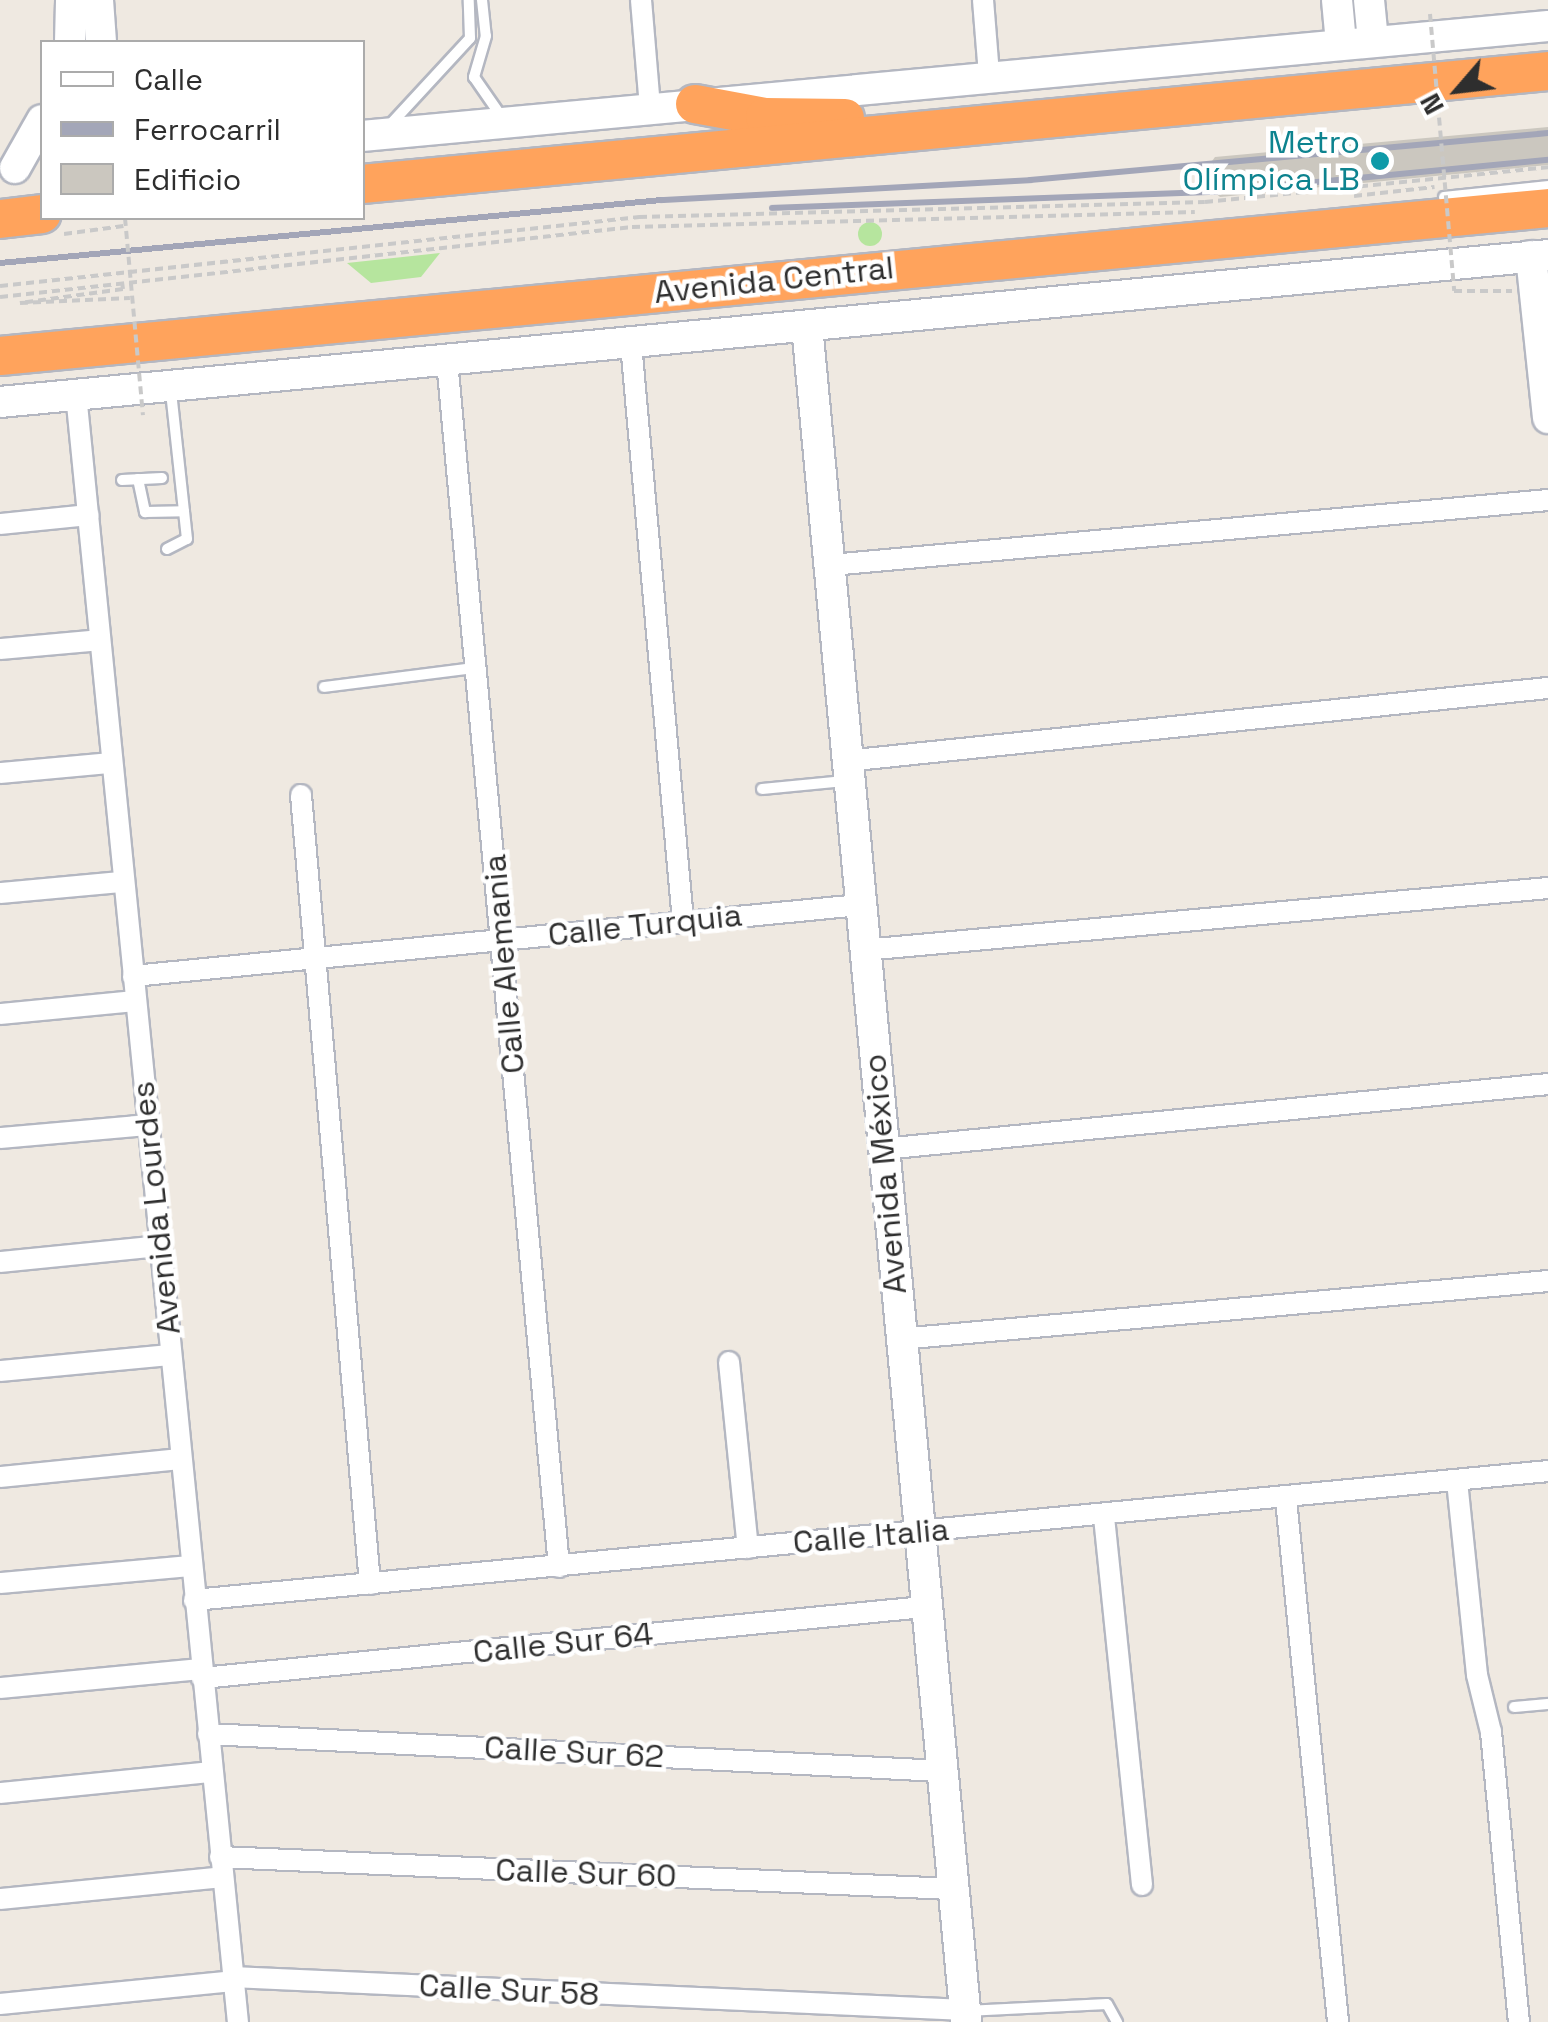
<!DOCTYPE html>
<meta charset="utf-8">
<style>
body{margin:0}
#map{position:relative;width:1548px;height:2022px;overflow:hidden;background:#efe9e1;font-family:"Space Grotesk",sans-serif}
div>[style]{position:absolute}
.green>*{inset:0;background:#b6e59e}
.round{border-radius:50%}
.building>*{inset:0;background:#cbc7bf}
.path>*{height:4px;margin-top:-2px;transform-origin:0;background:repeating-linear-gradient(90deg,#c9c9c9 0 8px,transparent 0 13px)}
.roads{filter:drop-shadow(2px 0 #b4b7c1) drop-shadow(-2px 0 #b4b7c1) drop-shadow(0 2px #b4b7c1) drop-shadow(0 -2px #b4b7c1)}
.lane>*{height:10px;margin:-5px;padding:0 5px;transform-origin:5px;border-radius:5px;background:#fff}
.street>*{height:20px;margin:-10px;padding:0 10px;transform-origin:10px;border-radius:10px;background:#fff}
.secondary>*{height:30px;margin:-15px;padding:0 15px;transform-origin:15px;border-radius:15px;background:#fff}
.highway>*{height:38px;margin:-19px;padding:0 19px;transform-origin:19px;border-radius:19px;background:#ffa35c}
.rail>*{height:6px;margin:-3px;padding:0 3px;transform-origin:3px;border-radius:3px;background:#a3a6b8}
.path-bridge>*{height:4px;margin-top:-2px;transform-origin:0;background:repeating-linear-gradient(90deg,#c9c9c9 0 8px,transparent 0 13px)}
.dots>*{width:28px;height:28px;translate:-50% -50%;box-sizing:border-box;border:5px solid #fff;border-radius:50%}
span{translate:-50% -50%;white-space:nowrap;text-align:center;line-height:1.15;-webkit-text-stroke:9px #fff;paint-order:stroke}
.culture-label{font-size:32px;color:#0d838f}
.right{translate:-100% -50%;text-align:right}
.street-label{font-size:32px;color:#2e2e2e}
.legend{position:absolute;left:40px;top:40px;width:325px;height:180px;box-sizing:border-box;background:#fff;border:2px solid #ababab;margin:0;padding:12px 18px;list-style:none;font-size:30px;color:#2e2e2e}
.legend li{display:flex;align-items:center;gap:20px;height:50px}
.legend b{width:50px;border:2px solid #ababab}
.north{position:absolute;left:1408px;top:40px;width:100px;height:100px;-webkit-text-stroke:8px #fff;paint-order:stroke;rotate:242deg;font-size:28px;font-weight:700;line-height:40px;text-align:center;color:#2e2e2e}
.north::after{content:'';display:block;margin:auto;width:35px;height:45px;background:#2e2e2e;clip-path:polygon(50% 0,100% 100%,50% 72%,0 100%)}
</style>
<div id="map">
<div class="green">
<div class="round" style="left:858px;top:222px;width:24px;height:24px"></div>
<div style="clip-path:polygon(440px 253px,421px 277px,371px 283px,347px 263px)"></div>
</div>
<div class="building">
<div style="clip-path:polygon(1548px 127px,1548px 165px,1220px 197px,1199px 179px,1215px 157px)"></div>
</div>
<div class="path">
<div style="left:1354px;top:196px;width:81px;rotate:-6.4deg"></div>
<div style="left:64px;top:234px;width:60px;rotate:-7.7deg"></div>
<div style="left:122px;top:282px;width:7px;rotate:82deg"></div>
<div style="left:123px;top:289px;width:104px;rotate:172.3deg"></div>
<div style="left:20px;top:303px;width:110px;rotate:-2.6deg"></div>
<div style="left:0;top:286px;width:643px;rotate:-6.16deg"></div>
<div style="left:639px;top:217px;width:566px;rotate:-1.52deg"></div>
<div style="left:1205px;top:202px;width:345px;rotate:-5.8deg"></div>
<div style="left:1454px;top:291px;width:58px"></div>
<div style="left:0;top:297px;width:636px;rotate:-6.32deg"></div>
<div style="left:632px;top:227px;width:563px;rotate:-1.53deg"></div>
</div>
<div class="roads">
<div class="lane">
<div style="left:482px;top:0;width:36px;rotate:84deg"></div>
<div style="left:486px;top:36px;width:43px;rotate:106.3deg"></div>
<div style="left:474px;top:77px;width:47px;rotate:55.3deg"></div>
<div style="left:388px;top:127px;width:121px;rotate:-47.3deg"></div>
<div style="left:470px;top:38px;width:38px;rotate:-92deg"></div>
<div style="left:1444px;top:197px;width:105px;rotate:-6deg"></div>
<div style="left:138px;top:479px;width:34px;rotate:78deg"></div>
<div style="left:145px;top:512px;width:39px;rotate:-1deg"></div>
<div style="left:122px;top:480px;width:40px;rotate:-2.9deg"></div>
<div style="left:167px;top:549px;width:22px;rotate:-27deg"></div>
<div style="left:187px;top:539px;width:149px;rotate:-96.2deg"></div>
<div style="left:324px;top:687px;width:152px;rotate:-7.2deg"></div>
<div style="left:762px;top:789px;width:83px;rotate:-5.5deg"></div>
<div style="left:1514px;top:1707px;width:34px;rotate:-5deg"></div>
<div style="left:966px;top:2011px;width:141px;rotate:-2.8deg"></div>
<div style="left:1107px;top:2004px;width:21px;rotate:61deg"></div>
</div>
<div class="street">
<div style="left:641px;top:0;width:107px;rotate:85.2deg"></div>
<div style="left:983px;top:0;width:75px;rotate:85.4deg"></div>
<div style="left:631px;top:344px;width:579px;rotate:84.85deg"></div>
<div style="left:447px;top:361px;width:1211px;rotate:84.69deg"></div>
<div style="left:76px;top:394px;width:1636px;rotate:84.32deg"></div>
<div style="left:0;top:524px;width:89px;rotate:-5.8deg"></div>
<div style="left:831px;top:565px;width:720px;rotate:-5.18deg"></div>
<div style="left:0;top:649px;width:100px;rotate:-5.1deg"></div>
<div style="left:846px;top:761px;width:706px;rotate:-5.94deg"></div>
<div style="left:0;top:773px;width:110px;rotate:-5.2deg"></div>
<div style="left:301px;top:795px;width:792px;rotate:85deg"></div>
<div style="left:0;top:893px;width:122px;rotate:-5.2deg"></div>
<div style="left:864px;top:950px;width:687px;rotate:-5.18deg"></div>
<div style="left:133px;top:976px;width:730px;rotate:-5.58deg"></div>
<div style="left:0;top:1014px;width:136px;rotate:-5.5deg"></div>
<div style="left:0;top:1138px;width:149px;rotate:-5deg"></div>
<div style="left:883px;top:1149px;width:668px;rotate:-5.58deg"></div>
<div style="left:0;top:1262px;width:162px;rotate:-5.7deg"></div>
<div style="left:900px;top:1339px;width:651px;rotate:-5.11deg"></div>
<div style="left:729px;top:1362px;width:187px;rotate:84.2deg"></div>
<div style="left:0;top:1371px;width:171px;rotate:-5.4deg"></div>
<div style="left:0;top:1477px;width:181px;rotate:-5.7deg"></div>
<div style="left:1457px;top:1481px;width:195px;rotate:84.1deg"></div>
<div style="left:1477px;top:1675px;width:59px;rotate:76.2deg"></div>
<div style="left:1491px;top:1732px;width:291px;rotate:84.5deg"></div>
<div style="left:1286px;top:1499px;width:526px;rotate:84.32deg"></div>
<div style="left:1104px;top:1517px;width:370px;rotate:84.1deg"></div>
<div style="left:0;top:1583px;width:192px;rotate:-5.1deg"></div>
<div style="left:194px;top:1600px;width:1360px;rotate:-5.44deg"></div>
<div style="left:202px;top:1678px;width:725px;rotate:-5.62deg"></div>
<div style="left:0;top:1688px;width:202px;rotate:-5.4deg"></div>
<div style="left:208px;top:1734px;width:733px;rotate:2.89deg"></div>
<div style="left:0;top:1793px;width:213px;rotate:-5.7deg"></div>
<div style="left:220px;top:1857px;width:733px;rotate:2.5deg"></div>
<div style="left:0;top:1899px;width:224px;rotate:-5.6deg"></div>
<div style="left:232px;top:1977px;width:734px;rotate:2.58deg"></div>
<div style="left:0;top:2004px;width:234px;rotate:-5.6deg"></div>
</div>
<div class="secondary">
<div style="left:98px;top:0;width:42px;rotate:85.9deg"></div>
<div style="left:1337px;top:0;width:43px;rotate:84.7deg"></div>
<div style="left:1369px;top:0;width:41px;rotate:84.4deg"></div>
<div style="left:70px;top:42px;width:42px;rotate:-88.6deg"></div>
<div style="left:362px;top:136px;width:1191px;rotate:-5.3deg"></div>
<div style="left:15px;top:168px;width:55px;rotate:-60.6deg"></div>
<div style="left:1531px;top:256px;width:163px;rotate:84deg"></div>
<div style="left:807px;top:326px;width:1703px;rotate:84.64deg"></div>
<div style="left:0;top:402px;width:1555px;rotate:-5.42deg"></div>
</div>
<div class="highway">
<div style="left:695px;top:104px;width:71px;rotate:10.5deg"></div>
<div style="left:765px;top:117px;width:80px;rotate:0.7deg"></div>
<div style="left:362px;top:184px;width:1191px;rotate:-5.44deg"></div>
<div style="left:0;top:219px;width:42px;rotate:-6.8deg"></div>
<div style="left:0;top:356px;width:1555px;rotate:-5.46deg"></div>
</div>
</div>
<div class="rail">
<div style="left:772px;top:208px;width:441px;rotate:-2.1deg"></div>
<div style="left:1213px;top:192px;width:337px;rotate:-5.5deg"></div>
<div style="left:0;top:263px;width:665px;rotate:-5.44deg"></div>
<div style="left:662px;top:200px;width:369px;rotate:-3.1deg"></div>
<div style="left:1030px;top:180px;width:520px;rotate:-5.18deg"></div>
</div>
<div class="path-bridge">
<div style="left:1430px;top:14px;width:278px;rotate:85deg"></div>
<div style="left:125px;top:218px;width:198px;rotate:84.8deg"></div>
</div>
<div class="dots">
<div style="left:1380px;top:161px;background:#0f9aa8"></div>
</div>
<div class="culture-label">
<span class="right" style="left:1360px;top:161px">Metro<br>Olímpica LB</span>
</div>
<div class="street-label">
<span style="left:774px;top:280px;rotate:-6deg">Avenida Central</span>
<span style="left:645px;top:925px;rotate:-6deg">Calle Turquia</span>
<span style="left:504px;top:964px;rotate:-95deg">Calle Alemania</span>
<span style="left:885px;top:1174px;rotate:-95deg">Avenida México</span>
<span style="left:156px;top:1208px;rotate:-96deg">Avenida Lourdes</span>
<span style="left:871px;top:1536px;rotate:-5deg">Calle Italia</span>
<span style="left:563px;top:1643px;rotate:-6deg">Calle Sur 64</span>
<span style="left:574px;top:1752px;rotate:3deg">Calle Sur 62</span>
<span style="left:586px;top:1873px;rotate:2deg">Calle Sur 60</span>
<span style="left:509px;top:1990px;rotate:3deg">Calle Sur 58</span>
</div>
<ul class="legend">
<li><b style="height:12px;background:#fff"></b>Calle</li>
<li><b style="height:12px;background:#a3a6b8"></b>Ferrocarril</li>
<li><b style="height:28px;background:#cbc7bf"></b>Edificio</li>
</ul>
<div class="north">N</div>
</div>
